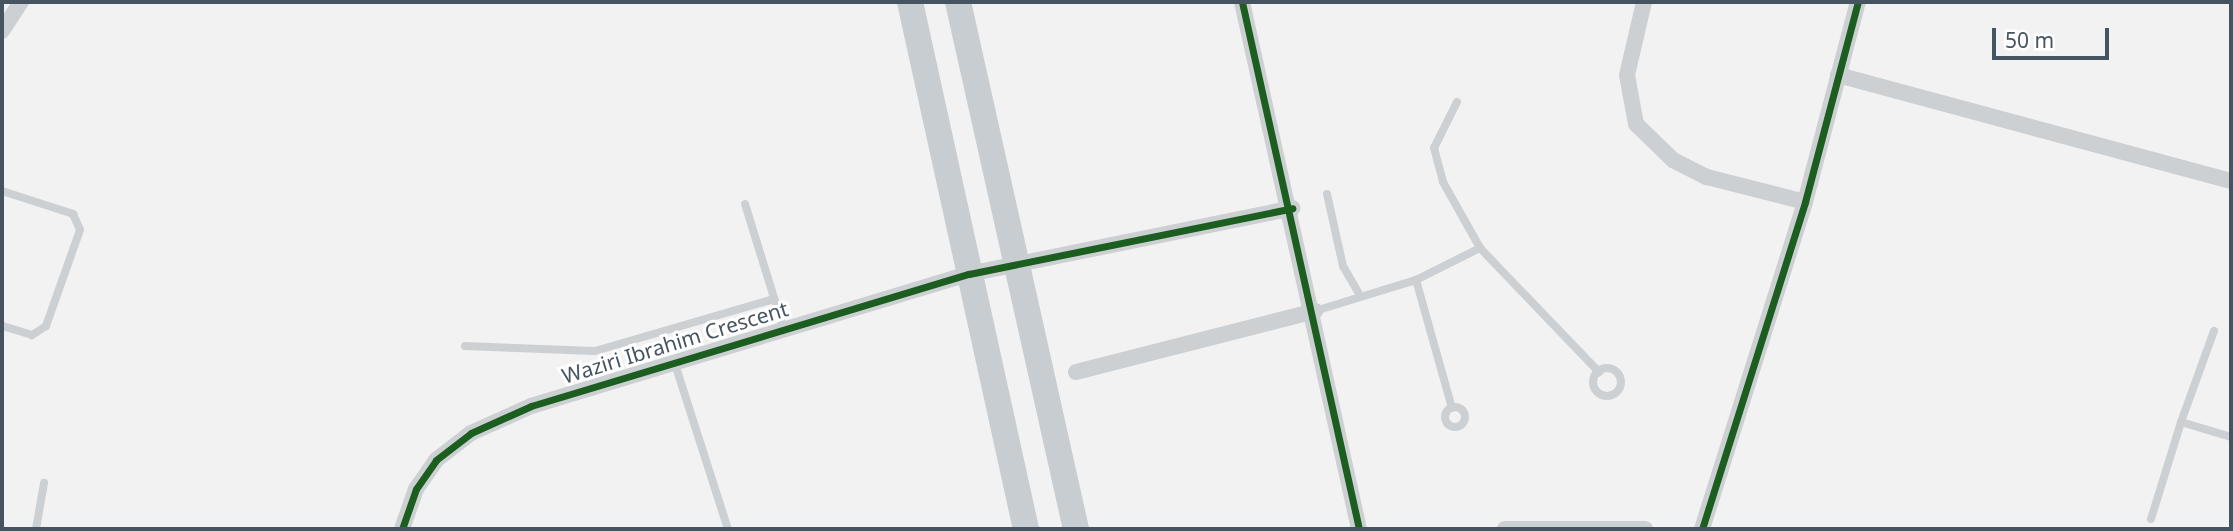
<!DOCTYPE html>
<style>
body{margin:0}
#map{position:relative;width:2233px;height:531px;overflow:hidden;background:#f2f2f2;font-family:"Noto Sans",sans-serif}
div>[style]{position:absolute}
.lane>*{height:8px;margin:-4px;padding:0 4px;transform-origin:4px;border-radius:4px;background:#cdd0d3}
.lane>.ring{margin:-4px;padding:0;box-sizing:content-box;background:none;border:8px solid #cdd0d3;border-radius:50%}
.street>*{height:16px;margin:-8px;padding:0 8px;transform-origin:8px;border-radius:8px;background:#cdd0d3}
.primary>*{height:26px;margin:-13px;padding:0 13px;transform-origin:13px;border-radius:13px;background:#c8cdd1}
.cycleway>*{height:7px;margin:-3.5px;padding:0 3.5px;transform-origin:3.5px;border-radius:3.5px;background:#1b5e20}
span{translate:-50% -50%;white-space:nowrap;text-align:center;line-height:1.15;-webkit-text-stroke:6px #fff;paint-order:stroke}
.street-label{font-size:21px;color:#465461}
.frame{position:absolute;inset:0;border:4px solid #465461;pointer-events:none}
.scale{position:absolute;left:1992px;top:28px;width:117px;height:32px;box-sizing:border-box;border:4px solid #465461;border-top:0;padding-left:9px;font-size:21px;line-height:24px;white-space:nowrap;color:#465461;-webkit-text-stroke:5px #fff;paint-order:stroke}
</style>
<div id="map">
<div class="lane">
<div style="left:1457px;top:102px;width:51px;rotate:116.6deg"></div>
<div style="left:1434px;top:148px;width:35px;rotate:75deg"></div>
<div style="left:1443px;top:182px;width:76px;rotate:60.7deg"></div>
<div style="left:1480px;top:248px;width:172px;rotate:46.2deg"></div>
<div style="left:2px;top:191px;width:75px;rotate:17.9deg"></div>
<div style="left:73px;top:214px;width:17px;rotate:66deg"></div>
<div style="left:80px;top:230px;width:102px;rotate:109.5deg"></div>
<div style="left:46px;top:326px;width:17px;rotate:147deg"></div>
<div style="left:32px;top:335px;width:31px;rotate:-163deg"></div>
<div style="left:1327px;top:194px;width:74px;rotate:77.5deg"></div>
<div style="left:1343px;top:266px;width:34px;rotate:60deg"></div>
<div style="left:745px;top:204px;width:129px;rotate:72.8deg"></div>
<div style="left:1315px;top:311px;width:106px;rotate:-17.1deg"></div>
<div style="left:465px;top:346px;width:130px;rotate:2.2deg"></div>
<div style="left:595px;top:351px;width:186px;rotate:-16.2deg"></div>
<div style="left:674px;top:361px;width:176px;rotate:72.2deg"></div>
<div class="ring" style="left:1593px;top:368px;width:20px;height:20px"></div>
<div class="ring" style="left:1445px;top:407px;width:12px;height:12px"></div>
<div style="left:1452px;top:408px;width:133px;rotate:-105.7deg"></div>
<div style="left:1416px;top:280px;width:72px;rotate:-26.6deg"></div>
<div style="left:2181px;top:422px;width:97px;rotate:-70.1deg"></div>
<div style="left:2151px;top:519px;width:102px;rotate:-72.8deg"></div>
<div style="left:2181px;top:422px;width:52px;rotate:16.7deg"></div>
<div style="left:36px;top:529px;width:47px;rotate:-80.1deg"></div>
</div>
<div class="street">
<div style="left:1242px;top:2px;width:540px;rotate:77.48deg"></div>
<div style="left:1644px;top:2px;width:75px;rotate:103.1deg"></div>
<div style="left:1627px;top:75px;width:50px;rotate:79.6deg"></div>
<div style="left:1636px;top:124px;width:52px;rotate:44.2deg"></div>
<div style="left:1673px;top:160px;width:38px;rotate:27deg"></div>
<div style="left:1707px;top:177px;width:101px;rotate:14.3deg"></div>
<div style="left:2px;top:31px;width:35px;rotate:-57deg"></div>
<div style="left:1838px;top:75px;width:407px;rotate:15.1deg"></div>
<div style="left:1076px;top:372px;width:247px;rotate:-14.3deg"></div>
<div style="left:402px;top:529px;width:42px;rotate:-70.7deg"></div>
<div style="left:416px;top:489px;width:35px;rotate:-55deg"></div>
<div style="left:436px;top:460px;width:44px;rotate:-37.6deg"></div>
<div style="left:471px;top:433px;width:66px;rotate:-24.2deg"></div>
<div style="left:531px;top:406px;width:457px;rotate:-16.8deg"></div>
<div style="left:969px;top:274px;width:330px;rotate:-11.5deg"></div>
<div style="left:1505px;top:529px;width:140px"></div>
<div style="left:1702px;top:529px;width:343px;rotate:-72.5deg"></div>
<div style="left:1805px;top:202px;width:207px;rotate:-75.2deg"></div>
</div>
<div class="primary">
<div style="left:910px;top:2px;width:540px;rotate:77.59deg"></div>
<div style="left:958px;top:2px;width:540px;rotate:77.38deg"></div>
</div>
<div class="cycleway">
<div style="left:1242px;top:2px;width:540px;rotate:77.48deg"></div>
<div style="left:402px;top:529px;width:42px;rotate:-70.7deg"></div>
<div style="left:416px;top:489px;width:35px;rotate:-55deg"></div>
<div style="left:436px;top:460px;width:44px;rotate:-37.6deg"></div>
<div style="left:471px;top:433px;width:66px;rotate:-24.2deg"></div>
<div style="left:531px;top:406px;width:457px;rotate:-16.8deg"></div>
<div style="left:969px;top:274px;width:330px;rotate:-11.5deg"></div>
<div style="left:1702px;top:529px;width:343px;rotate:-72.5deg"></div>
<div style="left:1805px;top:202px;width:207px;rotate:-75.2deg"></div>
</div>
<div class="street-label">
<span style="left:675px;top:342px;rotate:-17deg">Waziri Ibrahim Crescent</span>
</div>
<div class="frame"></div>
<div class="scale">50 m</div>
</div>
